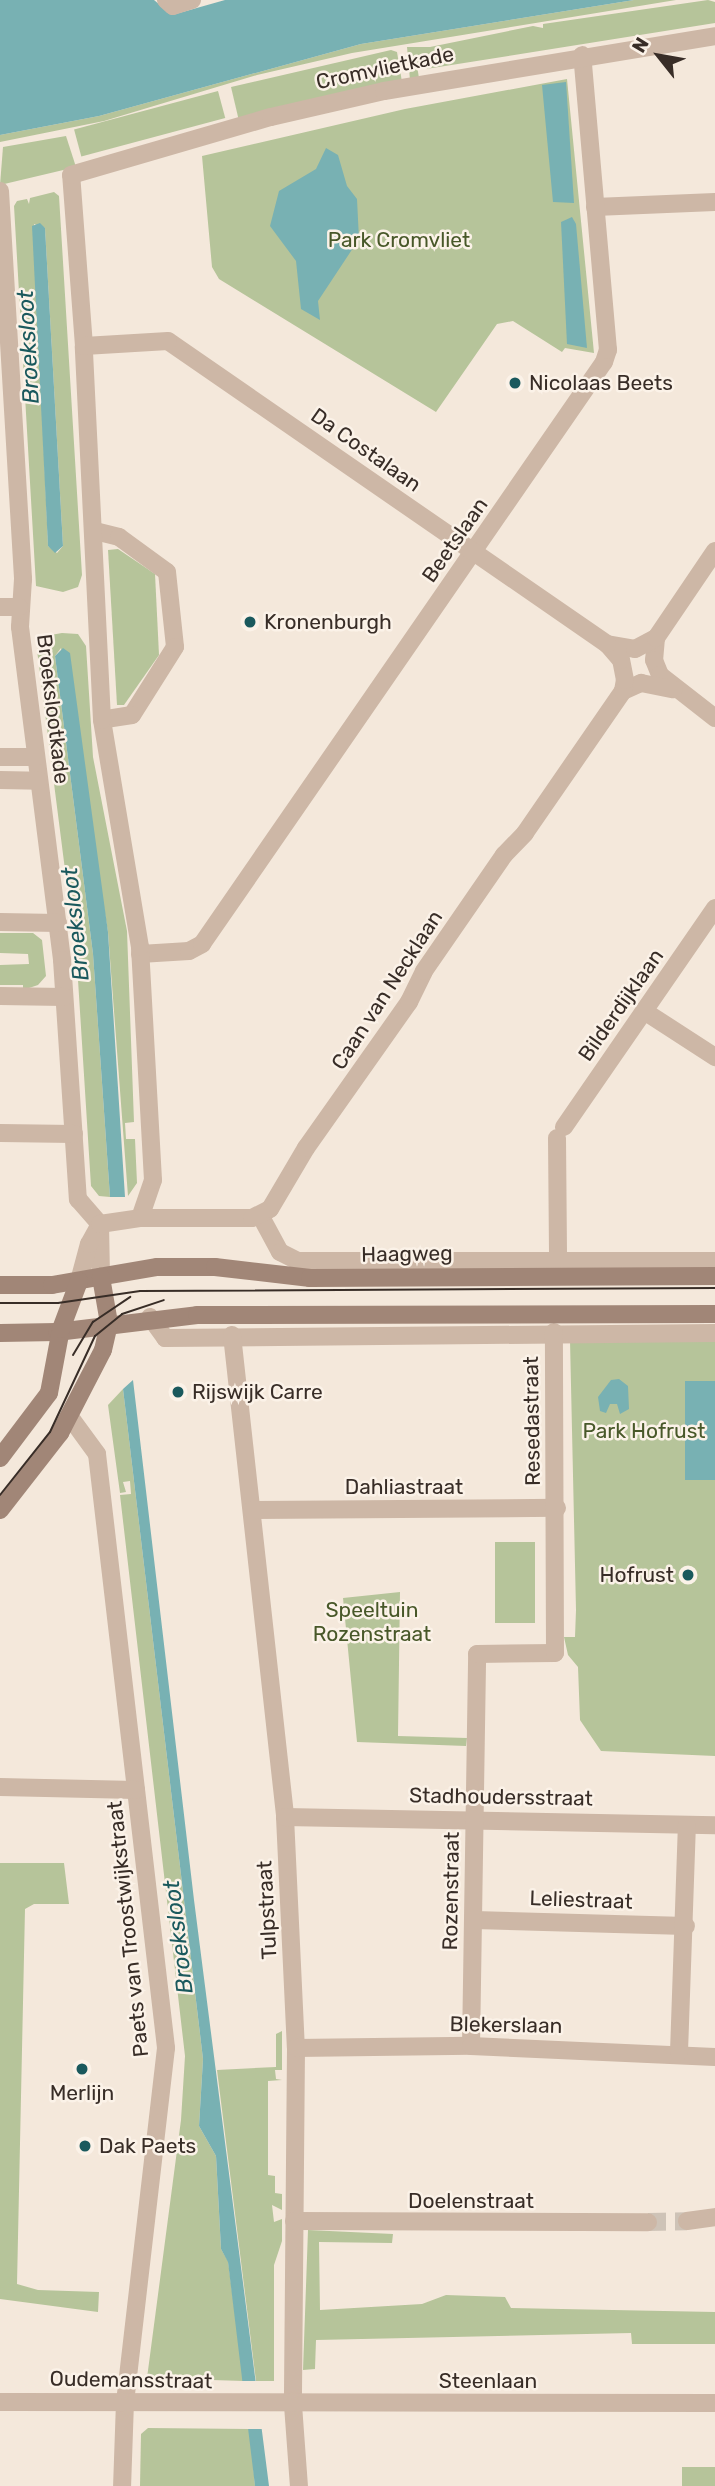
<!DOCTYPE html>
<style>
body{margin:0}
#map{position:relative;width:715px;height:2486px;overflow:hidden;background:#f4e8db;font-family:Rubik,sans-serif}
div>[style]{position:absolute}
.green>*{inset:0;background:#b6c49a;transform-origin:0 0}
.water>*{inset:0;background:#78b1b3;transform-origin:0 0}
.pier>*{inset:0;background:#f4e8db}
.street-tunnel>*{height:18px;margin-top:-9px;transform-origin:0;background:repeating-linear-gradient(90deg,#cec3b7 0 18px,transparent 0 27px)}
.street>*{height:18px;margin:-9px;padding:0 9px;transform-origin:9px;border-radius:9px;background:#cdb7a6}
.secondary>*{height:18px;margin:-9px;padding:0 9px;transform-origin:9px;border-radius:9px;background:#a18677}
.tram>*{height:2px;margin:-1px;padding:0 1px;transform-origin:1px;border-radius:1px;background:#382d27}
.dots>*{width:19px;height:19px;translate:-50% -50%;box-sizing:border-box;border:4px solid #fbf2e8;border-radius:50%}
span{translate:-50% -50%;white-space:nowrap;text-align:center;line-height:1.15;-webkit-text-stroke:5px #fbf2e8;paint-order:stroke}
.street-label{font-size:21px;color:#382d27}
.park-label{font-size:21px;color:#485829}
.poi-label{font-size:21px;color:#382d27}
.left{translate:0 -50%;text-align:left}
.right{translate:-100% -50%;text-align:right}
.water-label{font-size:23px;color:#1a595d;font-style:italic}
.north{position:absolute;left:624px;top:21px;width:70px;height:70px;-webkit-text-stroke:5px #fbf2e8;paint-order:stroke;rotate:301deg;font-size:19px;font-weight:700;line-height:28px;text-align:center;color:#382d27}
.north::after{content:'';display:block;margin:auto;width:24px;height:32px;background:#382d27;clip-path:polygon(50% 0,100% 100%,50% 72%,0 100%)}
</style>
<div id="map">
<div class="green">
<div style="clip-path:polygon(634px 0,676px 0,352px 53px,257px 75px,104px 121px,0 142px,0 135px,99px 116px,361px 44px)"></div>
<div style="clip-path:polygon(708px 0,715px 2px,715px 23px,426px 69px,424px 64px,417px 66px,419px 78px,410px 80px,407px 47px,430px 47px,533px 26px,543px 28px,543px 24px)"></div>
<div style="clip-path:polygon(391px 50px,397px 52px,402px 82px,239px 121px,231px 87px)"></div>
<div style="clip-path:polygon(567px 79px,594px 353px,565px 348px,562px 352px,513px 321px,497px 324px,436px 412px,219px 279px,212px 267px,202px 156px,405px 109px)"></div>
<div style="left:218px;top:91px;width:28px;height:149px;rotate:75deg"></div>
<div style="clip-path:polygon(66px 136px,76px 167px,0 185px,3px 147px)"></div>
<div style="clip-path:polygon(evenodd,54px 192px,59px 196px,82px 575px,78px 587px,63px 592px,36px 586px,14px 206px,17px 201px,27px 199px,29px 204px,30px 198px,54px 192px,34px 224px,45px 228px,63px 546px,57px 553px,48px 546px,34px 224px)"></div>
<div style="clip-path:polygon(118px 549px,155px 574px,159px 655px,124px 705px,117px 705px,108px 550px)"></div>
<div style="clip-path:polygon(62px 633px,78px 634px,86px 646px,93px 757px,127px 931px,134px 1122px,125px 1123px,126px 1139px,135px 1139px,137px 1183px,128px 1196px,108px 932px,61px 648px,55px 656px,93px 954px,110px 1197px,99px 1196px,91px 1186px,77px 964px,37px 650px,45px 636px)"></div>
<div style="clip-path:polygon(0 933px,33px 933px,42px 940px,46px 976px,38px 985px,23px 990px,23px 985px,0 985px,0 965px,29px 964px,28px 954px,0 953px)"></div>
<div style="clip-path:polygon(715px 1339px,715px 1756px,601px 1751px,580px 1720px,578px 1667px,568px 1655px,564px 1637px,575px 1637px,576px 1610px,570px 1340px)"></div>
<div style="clip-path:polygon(123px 1389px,203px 2059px,199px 2126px,216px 2156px,221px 2249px,228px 2261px,244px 2381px,147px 2378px,181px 2120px,185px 2056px,120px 1495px,131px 1494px,130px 1481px,123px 1482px,126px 1492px,120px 1493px,108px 1405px)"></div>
<div style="left:495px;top:1542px;width:40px;height:81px"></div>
<div style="clip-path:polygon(400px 1592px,398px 1736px,467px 1738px,466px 1746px,357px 1742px,343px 1598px)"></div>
<div style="clip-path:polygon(0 1863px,64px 1863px,69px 1904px,34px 1904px,25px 1909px,17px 2284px,38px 2290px,99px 2292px,98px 2312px,0 2299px)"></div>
<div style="clip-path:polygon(282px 2031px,282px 2070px,275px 2070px,276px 2079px,282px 2080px,268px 2081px,268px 2175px,275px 2176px,275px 2193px,282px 2194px,282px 2210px,272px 2205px,274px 2222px,282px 2219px,282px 2241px,274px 2265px,274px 2381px,256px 2381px,217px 2070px,276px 2067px,276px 2034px)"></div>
<div style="clip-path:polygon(308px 2230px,393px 2234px,392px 2243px,319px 2242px,320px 2310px,422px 2304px,446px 2295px,505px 2297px,511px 2308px,715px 2312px,715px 2344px,632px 2344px,631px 2333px,316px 2340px,315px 2369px,303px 2370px)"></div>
<div style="clip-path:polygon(148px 2428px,250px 2429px,255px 2486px,140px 2486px,141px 2434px)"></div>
<div style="left:682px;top:2467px;width:33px;height:19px"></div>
</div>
<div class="water">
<div style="clip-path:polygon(0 0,154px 0,172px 15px,225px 0,634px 0,361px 44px,99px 116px,0 135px)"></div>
<div style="clip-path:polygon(566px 82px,574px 203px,553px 202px,542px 85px)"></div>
<div style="clip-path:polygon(326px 148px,338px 155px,347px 186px,357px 199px,359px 239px,318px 301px,320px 320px,301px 309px,296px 261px,270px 226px,279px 191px,316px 169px)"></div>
<div style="clip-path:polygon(572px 217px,576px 224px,587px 348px,567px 344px,561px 222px)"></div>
<div style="clip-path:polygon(40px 223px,45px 228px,63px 546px,55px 553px,48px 546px,32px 226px)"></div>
<div style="clip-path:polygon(63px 648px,70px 653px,108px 932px,125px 1197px,110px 1197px,93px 954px,55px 656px)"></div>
<div style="clip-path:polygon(619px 1379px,628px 1386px,629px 1409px,620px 1414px,617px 1404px,610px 1404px,606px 1413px,600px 1411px,598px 1397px,611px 1380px)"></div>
<div style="clip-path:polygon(133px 1380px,194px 1900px,269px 2486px,255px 2486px,228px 2262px,221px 2249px,216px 2156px,199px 2126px,203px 2059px,123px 1389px)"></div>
<div style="left:715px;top:1381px;width:99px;height:30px;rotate:90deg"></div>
</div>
<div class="pier">
<div style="clip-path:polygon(240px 2381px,260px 2381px,266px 2429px,247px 2429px)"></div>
</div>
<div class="street-tunnel">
<div style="left:648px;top:2222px;width:39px;rotate:-1deg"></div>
</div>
<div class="street">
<div style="left:166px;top:0;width:9px;rotate:41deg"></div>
<div style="left:173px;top:6px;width:20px;rotate:-18deg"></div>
<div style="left:0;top:191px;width:389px;rotate:86.6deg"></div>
<div style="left:23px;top:579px;width:48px;rotate:93.6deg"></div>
<div style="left:20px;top:627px;width:336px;rotate:82.8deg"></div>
<div style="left:62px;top:960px;width:240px;rotate:86.2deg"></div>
<div style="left:78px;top:1199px;width:33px;rotate:49deg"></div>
<div style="left:100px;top:1224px;width:53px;rotate:88.9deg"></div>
<div style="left:595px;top:207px;width:120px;rotate:-2.4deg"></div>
<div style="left:95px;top:531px;width:25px;rotate:14deg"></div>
<div style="left:119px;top:537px;width:59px;rotate:36.1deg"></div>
<div style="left:167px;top:572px;width:75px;rotate:83.9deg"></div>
<div style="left:175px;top:647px;width:80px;rotate:122.3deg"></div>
<div style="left:132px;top:715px;width:30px;rotate:171deg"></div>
<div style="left:0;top:607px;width:19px"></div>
<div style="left:656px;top:638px;width:22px;rotate:95deg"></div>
<div style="left:654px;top:660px;width:16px;rotate:68deg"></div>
<div style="left:660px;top:675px;width:70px;rotate:38deg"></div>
<div style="left:607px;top:644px;width:28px;rotate:10deg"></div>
<div style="left:635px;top:649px;width:24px;rotate:-28deg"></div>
<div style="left:656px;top:638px;width:105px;rotate:-55.9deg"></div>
<div style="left:623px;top:691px;width:20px;rotate:-24deg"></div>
<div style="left:641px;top:683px;width:33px;rotate:11deg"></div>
<div style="left:0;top:757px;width:36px"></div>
<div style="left:0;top:780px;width:39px;rotate:1deg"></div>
<div style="left:0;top:922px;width:58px;rotate:1deg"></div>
<div style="left:140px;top:954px;width:49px;rotate:-3.5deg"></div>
<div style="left:189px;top:951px;width:15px;rotate:-28deg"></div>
<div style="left:202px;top:944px;width:707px;rotate:-55.37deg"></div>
<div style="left:604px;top:362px;width:13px;rotate:-72deg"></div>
<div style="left:608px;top:350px;width:296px;rotate:-95deg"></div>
<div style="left:0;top:996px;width:64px;rotate:0.9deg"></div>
<div style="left:644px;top:1011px;width:85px;rotate:32.9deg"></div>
<div style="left:564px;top:1127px;width:266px;rotate:-55.4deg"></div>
<div style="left:0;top:1133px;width:74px;rotate:0.8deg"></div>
<div style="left:557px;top:1138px;width:122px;rotate:89.5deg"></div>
<div style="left:260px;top:1215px;width:42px;rotate:61.6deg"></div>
<div style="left:280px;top:1252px;width:20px;rotate:27deg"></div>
<div style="left:298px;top:1261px;width:417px"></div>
<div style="left:140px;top:1218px;width:40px;rotate:-71.1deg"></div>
<div style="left:153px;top:1180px;width:233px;rotate:-93.2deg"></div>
<div style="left:140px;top:947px;width:230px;rotate:-99.5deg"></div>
<div style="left:102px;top:720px;width:374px;rotate:-92.8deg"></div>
<div style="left:84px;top:346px;width:171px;rotate:-94.3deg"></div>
<div style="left:71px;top:175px;width:208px;rotate:-16.2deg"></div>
<div style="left:271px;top:117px;width:116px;rotate:-13deg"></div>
<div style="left:384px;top:91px;width:336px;rotate:-9.4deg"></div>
<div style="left:79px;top:1281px;width:38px;rotate:-75deg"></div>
<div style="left:89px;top:1244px;width:23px;rotate:-61deg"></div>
<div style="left:100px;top:1224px;width:40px;rotate:-8.5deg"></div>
<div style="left:140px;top:1218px;width:112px"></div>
<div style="left:252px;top:1218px;width:20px;rotate:-27deg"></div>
<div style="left:270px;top:1209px;width:71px;rotate:-59.5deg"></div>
<div style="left:306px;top:1148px;width:179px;rotate:-54.8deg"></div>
<div style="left:409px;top:1002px;width:34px;rotate:-64deg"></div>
<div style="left:424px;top:971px;width:141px;rotate:-55.4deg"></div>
<div style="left:504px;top:855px;width:30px;rotate:-46deg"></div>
<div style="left:525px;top:833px;width:173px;rotate:-55.4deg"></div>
<div style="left:623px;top:691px;width:11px;rotate:-80deg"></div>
<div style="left:625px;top:680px;width:20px;rotate:-101deg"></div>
<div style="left:621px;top:660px;width:21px;rotate:-131deg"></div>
<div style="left:607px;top:644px;width:533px;rotate:-145.39deg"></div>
<div style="left:168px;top:341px;width:84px;rotate:176.6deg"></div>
<div style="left:150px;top:1317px;width:26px;rotate:54deg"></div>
<div style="left:165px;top:1338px;width:550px;rotate:-0.52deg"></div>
<div style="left:232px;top:1335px;width:485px;rotate:83.7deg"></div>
<div style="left:285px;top:1817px;width:231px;rotate:87.3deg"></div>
<div style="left:296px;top:2048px;width:357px;rotate:90.5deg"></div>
<div style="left:293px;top:2405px;width:81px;rotate:85.8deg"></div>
<div style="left:70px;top:1417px;width:46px;rotate:53.9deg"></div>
<div style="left:97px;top:1454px;width:598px;rotate:83.37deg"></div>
<div style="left:166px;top:2048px;width:356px;rotate:96.6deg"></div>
<div style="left:125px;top:2402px;width:84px;rotate:92deg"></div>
<div style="left:252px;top:1510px;width:305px;rotate:-0.4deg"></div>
<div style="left:0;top:1787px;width:136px;rotate:1.3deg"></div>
<div style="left:285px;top:1817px;width:430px;rotate:1.1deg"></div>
<div style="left:474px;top:1920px;width:212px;rotate:1.6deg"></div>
<div style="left:471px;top:2046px;width:392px;rotate:-89.1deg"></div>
<div style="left:477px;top:1654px;width:78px;rotate:-0.7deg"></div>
<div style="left:555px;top:1653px;width:321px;rotate:-90.2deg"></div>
<div style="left:296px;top:2048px;width:175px;rotate:-0.7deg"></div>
<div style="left:471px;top:2046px;width:244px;rotate:2.6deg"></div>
<div style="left:679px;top:2052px;width:227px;rotate:-88deg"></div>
<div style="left:294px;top:2221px;width:354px;rotate:0.2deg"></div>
<div style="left:687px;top:2221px;width:28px;rotate:-8deg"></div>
<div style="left:0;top:2402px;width:715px;rotate:0.08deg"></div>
</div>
<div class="secondary">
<div style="left:0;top:1285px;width:52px"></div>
<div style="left:52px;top:1285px;width:107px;rotate:-9.7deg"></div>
<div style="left:157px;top:1267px;width:58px"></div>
<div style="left:215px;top:1267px;width:96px;rotate:6.6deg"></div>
<div style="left:310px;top:1278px;width:405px;rotate:-0.3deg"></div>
<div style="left:0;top:1333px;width:57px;rotate:-1deg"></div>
<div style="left:57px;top:1332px;width:141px;rotate:-6.9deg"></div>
<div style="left:197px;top:1315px;width:518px;rotate:-0.11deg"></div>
<div style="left:0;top:1458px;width:81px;rotate:-53deg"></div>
<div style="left:49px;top:1393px;width:65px;rotate:-79.4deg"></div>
<div style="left:61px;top:1329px;width:51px;rotate:-69.4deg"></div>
<div style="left:0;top:1510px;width:98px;rotate:-52.1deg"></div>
<div style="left:60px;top:1433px;width:93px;rotate:-62.6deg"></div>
<div style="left:103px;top:1350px;width:28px;rotate:-77deg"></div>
<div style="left:109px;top:1323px;width:47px;rotate:-99.9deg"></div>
</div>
<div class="tram">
<div style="left:0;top:1303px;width:58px"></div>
<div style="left:58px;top:1303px;width:83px;rotate:-8.3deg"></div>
<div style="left:140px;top:1291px;width:575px;rotate:-0.3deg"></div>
<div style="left:73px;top:1355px;width:39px;rotate:-59deg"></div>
<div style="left:93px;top:1322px;width:45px;rotate:-34deg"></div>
<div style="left:0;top:1495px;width:80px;rotate:-51.6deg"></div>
<div style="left:50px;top:1432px;width:106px;rotate:-64.9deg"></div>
<div style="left:95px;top:1336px;width:35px;rotate:-39deg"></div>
<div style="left:122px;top:1314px;width:44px;rotate:-18.4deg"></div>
</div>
<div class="dots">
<div style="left:515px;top:383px;background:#1a595d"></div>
<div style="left:250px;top:622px;background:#1a595d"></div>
<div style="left:178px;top:1392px;background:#1a595d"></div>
<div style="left:688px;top:1575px;background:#1a595d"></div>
<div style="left:82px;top:2069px;background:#1a595d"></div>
<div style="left:85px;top:2146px;background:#1a595d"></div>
</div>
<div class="street-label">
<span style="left:385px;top:68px;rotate:-12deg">Cromvlietkade</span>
<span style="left:366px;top:450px;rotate:35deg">Da Costalaan</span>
<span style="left:455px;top:540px;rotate:-55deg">Beetslaan</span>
<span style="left:53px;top:709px;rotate:83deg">Broekslootkade</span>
<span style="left:387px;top:990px;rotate:-57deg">Caan van Necklaan</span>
<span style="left:621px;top:1005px;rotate:-55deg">Bilderdijklaan</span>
<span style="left:407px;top:1254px;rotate:-1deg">Haagweg</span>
<span style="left:532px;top:1421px;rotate:-91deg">Resedastraat</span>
<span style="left:404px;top:1487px">Dahliastraat</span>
<span style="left:501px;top:1797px;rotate:1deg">Stadhoudersstraat</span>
<span style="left:451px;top:1891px;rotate:-89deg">Rozenstraat</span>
<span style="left:581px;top:1900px;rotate:2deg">Leliestraat</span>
<span style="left:267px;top:1910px;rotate:-93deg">Tulpstraat</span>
<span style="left:128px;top:1929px;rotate:-96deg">Paets van Troostwijkstraat</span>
<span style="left:506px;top:2025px;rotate:1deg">Blekerslaan</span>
<span style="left:471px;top:2201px">Doelenstraat</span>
<span style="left:131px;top:2380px;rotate:1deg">Oudemansstraat</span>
<span style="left:488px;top:2381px">Steenlaan</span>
</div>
<div class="park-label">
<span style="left:399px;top:240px">Park Cromvliet</span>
<span style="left:644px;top:1431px">Park Hofrust</span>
<span style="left:372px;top:1622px">Speeltuin<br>Rozenstraat</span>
</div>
<div class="poi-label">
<span class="left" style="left:529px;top:383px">Nicolaas Beets</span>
<span class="left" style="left:264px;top:622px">Kronenburgh</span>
<span class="left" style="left:192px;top:1392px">Rijswijk Carre</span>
<span class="right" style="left:674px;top:1575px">Hofrust</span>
<span style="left:82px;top:2093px">Merlijn</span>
<span class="left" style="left:99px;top:2146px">Dak Paets</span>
</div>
<div class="water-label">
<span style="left:28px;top:347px;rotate:-93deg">Broeksloot</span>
<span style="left:75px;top:924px;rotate:-96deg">Broeksloot</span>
<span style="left:178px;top:1937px;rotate:-97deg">Broeksloot</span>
</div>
<div class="north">N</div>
</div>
